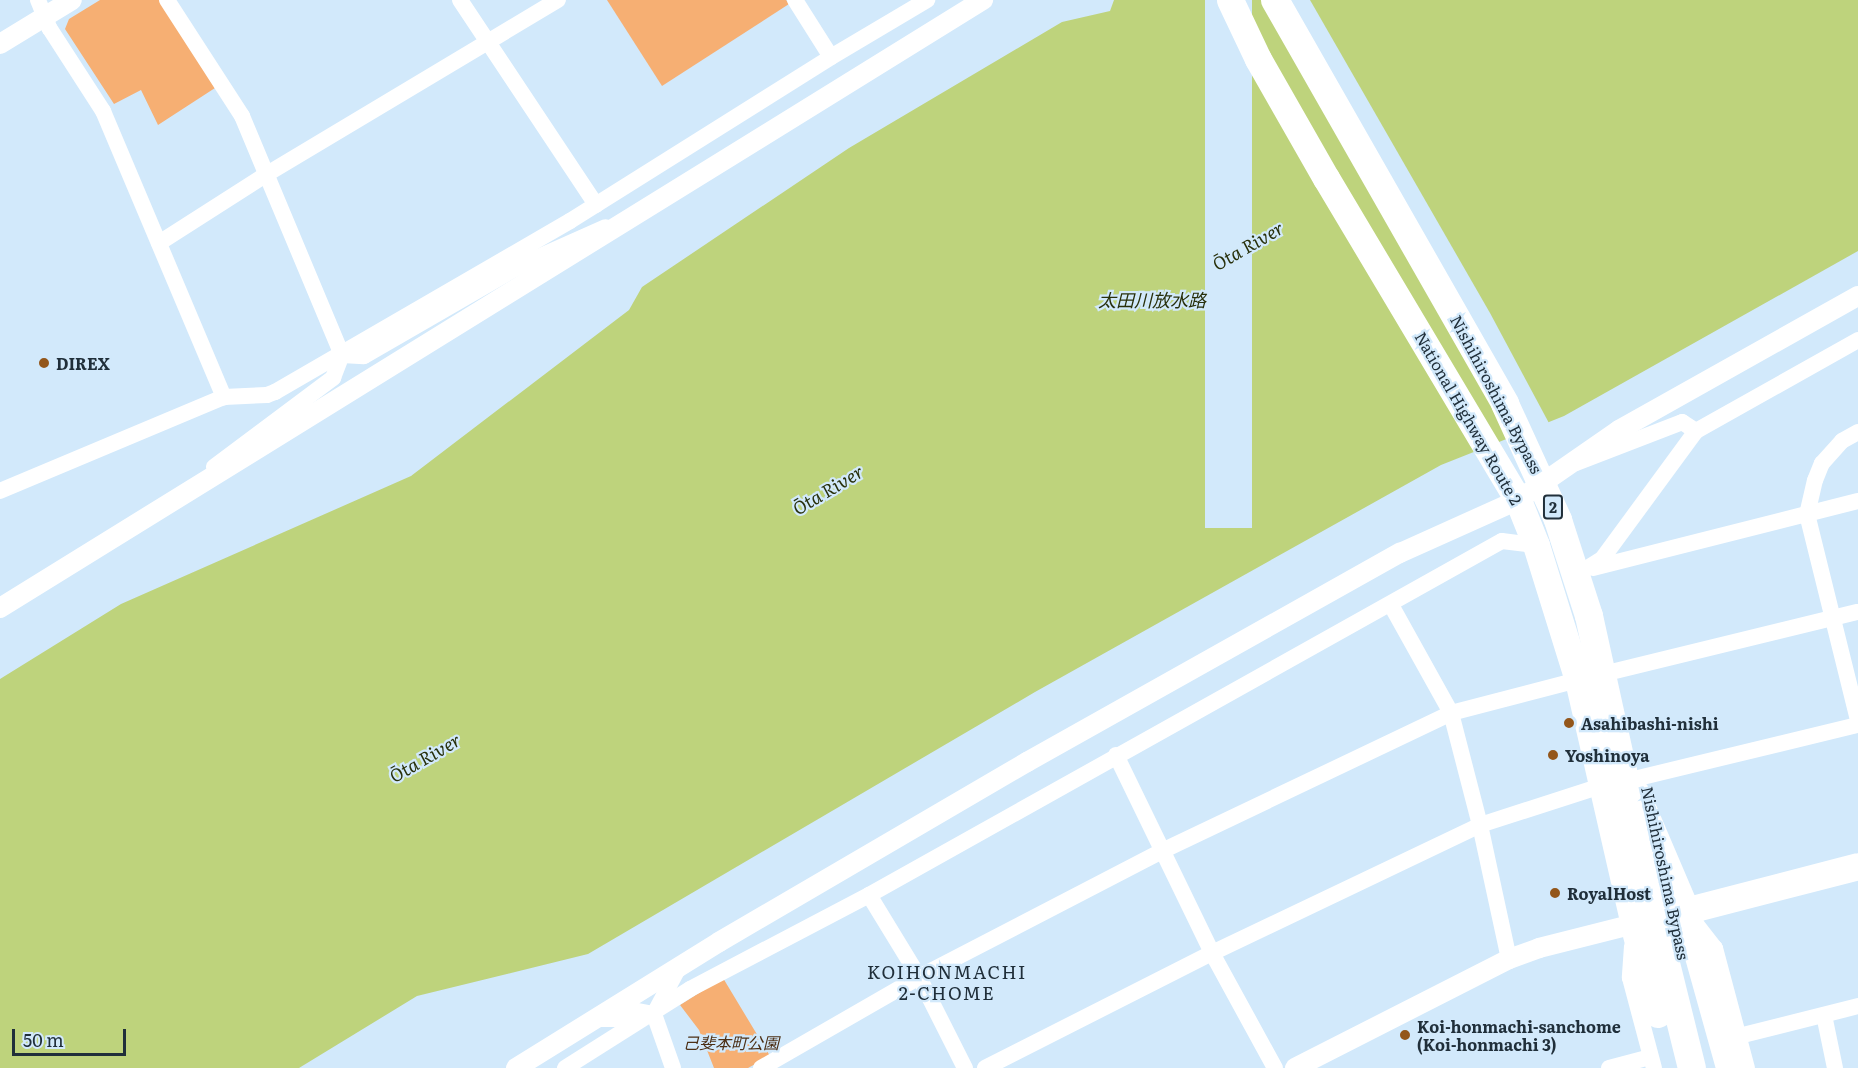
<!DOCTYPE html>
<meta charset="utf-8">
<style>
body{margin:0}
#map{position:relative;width:1858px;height:1068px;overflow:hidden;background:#d2e9fb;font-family:Literata,"Noto Sans JP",serif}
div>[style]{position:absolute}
.green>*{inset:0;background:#f6af73}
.water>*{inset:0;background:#bed37c}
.pier>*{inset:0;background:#d2e9fb;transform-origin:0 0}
.minor>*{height:16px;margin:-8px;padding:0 8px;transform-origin:8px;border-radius:8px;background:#fff}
.tertiary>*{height:20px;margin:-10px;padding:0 10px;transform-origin:10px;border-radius:10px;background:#fff}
.trunk>*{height:27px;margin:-13.5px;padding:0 13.5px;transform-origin:13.5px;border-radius:13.5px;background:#fff}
.motorway>*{height:28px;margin:-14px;padding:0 14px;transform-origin:14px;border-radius:14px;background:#fff}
.dots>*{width:16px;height:16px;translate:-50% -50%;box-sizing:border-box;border:3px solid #d2e9fb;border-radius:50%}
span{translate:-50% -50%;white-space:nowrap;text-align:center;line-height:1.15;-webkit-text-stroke:4.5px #d2e9fb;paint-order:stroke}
.shield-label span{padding:2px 4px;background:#d2e9fb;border:2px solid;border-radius:4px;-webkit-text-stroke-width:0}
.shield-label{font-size:15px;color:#202f3a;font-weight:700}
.poi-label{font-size:16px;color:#202f3a;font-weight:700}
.left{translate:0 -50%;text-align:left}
.street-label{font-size:16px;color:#202f3a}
.park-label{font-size:16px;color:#4c2f15;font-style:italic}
.water-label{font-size:18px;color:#28300b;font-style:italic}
.neighbourhood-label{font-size:18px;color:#202f3a;letter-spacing:1.5px}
.scale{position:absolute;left:12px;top:1029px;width:114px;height:27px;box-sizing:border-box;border:3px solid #202f3a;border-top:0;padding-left:8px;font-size:18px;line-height:21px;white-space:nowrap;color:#202f3a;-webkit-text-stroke:4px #d2e9fb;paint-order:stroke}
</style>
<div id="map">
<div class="green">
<div style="clip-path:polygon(100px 0,159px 0,215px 88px,158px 125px,141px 90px,114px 104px,65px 29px,69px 19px)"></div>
<div style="clip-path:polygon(607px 0,786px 0,789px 4px,662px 86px)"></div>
<div style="clip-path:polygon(723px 978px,770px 1056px,748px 1068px,714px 1068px,699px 1030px,680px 1005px)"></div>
</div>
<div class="water">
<div style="clip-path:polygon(1114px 0,1858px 0,1858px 251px,1564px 416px,1441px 465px,1035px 692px,588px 954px,417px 996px,299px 1068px,0 1068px,0 679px,121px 604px,411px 476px,629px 310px,642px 287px,849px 148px,1062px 22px,1110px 11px)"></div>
</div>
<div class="pier">
<div style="left:1205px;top:0;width:47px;height:528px"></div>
<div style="clip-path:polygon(1263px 0,1310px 0,1490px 313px,1550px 425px,1512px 440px)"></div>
</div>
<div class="minor">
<div style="left:38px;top:0;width:31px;rotate:68deg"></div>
<div style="left:50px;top:29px;width:98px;rotate:57.1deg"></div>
<div style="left:103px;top:111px;width:311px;rotate:67.1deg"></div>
<div style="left:167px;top:0;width:138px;rotate:57.1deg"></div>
<div style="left:242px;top:116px;width:259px;rotate:67.3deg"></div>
<div style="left:460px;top:0;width:246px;rotate:56.4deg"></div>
<div style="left:795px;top:0;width:67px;rotate:57.7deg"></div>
<div style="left:159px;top:243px;width:128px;rotate:-32.6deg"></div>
<div style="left:267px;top:174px;width:339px;rotate:-30.9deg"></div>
<div style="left:1858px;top:432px;width:18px;rotate:151deg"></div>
<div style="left:1842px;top:441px;width:30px;rotate:132deg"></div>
<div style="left:1822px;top:463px;width:18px;rotate:112deg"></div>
<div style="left:1815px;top:480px;width:35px;rotate:103deg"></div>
<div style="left:1807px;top:514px;width:212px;rotate:76.1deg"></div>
<div style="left:1576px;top:463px;width:114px;rotate:-21.1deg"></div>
<div style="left:1682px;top:422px;width:17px;rotate:33deg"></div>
<div style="left:214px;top:467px;width:149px;rotate:-36.8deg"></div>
<div style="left:333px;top:378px;width:25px;rotate:-69deg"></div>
<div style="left:342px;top:355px;width:22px;rotate:3deg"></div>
<div style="left:364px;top:356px;width:188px;rotate:-30deg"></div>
<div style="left:527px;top:262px;width:86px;rotate:-23.9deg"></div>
<div style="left:0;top:491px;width:243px;rotate:-22.8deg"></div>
<div style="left:224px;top:397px;width:43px;rotate:-2.7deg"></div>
<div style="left:267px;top:395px;width:9px;rotate:-21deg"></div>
<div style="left:275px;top:392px;width:341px;rotate:-30.1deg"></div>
<div style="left:570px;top:221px;width:308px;rotate:-32.1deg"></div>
<div style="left:831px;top:57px;width:112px;rotate:-30.7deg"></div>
<div style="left:1593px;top:568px;width:273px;rotate:-14.2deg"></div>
<div style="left:1581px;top:572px;width:25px;rotate:-32deg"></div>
<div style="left:1602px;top:559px;width:159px;rotate:-53.7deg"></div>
<div style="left:1696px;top:431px;width:186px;rotate:-29.3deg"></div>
<div style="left:1391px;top:605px;width:124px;rotate:60.9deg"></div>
<div style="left:1451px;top:713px;width:116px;rotate:75.5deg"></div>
<div style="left:1480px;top:825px;width:137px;rotate:77.8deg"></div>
<div style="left:1607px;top:673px;width:258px;rotate:-13.7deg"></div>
<div style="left:1116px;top:755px;width:220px;rotate:64.1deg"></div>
<div style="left:1212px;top:953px;width:131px;rotate:61.3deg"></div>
<div style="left:1630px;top:780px;width:235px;rotate:-13.6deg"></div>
<div style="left:869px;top:895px;width:96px;rotate:58.6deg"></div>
<div style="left:919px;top:977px;width:102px;rotate:63.2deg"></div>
<div style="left:1696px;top:924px;width:31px;rotate:52deg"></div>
<div style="left:1715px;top:948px;width:124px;rotate:75.1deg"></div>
<div style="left:1632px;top:946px;width:32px;rotate:94deg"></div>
<div style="left:1630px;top:978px;width:93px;rotate:75.1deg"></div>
<div style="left:654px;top:1014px;width:57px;rotate:70.6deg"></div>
<div style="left:1824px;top:1015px;width:54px;rotate:78.3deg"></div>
<div style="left:594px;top:1019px;width:20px"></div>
<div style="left:614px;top:1019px;width:25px;rotate:-18deg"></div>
<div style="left:638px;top:1011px;width:16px;rotate:11deg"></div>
<div style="left:654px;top:1014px;width:53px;rotate:-62deg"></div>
<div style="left:1739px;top:1036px;width:123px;rotate:-14.1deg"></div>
<div style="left:565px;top:1068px;width:148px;rotate:-32.3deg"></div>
<div style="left:690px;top:989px;width:202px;rotate:-27.7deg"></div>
<div style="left:869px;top:895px;width:725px;rotate:-29.22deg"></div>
<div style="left:1502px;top:541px;width:34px;rotate:7deg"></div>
<div style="left:761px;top:1068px;width:182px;rotate:-29.9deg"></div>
<div style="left:919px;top:977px;width:274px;rotate:-27.4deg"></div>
<div style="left:1162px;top:851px;width:320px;rotate:-25.5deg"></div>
<div style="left:1451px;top:713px;width:131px;rotate:-14.6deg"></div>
<div style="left:985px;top:1068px;width:254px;rotate:-26.9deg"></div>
<div style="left:1212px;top:953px;width:297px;rotate:-25.5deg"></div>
<div style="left:1480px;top:825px;width:130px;rotate:-17.9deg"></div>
<div style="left:1609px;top:1068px;width:42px;rotate:-15deg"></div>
</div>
<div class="tertiary">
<div style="left:0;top:44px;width:84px;rotate:-31.4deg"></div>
<div style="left:0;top:608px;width:1156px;rotate:-31.74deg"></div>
<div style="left:516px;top:1068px;width:239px;rotate:-31.8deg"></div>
<div style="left:719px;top:942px;width:357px;rotate:-30.3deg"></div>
<div style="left:1027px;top:762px;width:428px;rotate:-29.3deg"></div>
<div style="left:1400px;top:553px;width:129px;rotate:-24.2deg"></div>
<div style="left:1518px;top:500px;width:123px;rotate:-34.7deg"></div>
<div style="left:1619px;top:430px;width:274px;rotate:-29.3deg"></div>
<div style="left:1295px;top:1068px;width:240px;rotate:-27deg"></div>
<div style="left:1509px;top:959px;width:32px;rotate:-20deg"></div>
<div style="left:1539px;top:948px;width:98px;rotate:-14.2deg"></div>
</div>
<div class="trunk">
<div style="left:1230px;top:0;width:65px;rotate:64.6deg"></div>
<div style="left:1258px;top:59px;width:137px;rotate:60.3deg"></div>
<div style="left:1326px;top:178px;width:375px;rotate:59.2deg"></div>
<div style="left:1518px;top:500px;width:48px;rotate:68.2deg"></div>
<div style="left:1536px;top:545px;width:141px;rotate:72.7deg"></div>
<div style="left:1578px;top:680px;width:250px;rotate:77.1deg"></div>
<div style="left:1634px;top:924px;width:231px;rotate:-14.5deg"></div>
<div style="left:1636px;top:793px;width:127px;rotate:66.9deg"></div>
</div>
<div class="motorway">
<div style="left:1275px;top:0;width:465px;rotate:60.3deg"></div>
<div style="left:1505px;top:404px;width:128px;rotate:65.4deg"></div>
<div style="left:1558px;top:520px;width:101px;rotate:72.1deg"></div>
<div style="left:1589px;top:616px;width:322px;rotate:77.6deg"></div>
<div style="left:1658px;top:931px;width:141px;rotate:76.1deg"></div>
<div style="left:1686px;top:910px;width:164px;rotate:74.4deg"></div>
<div style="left:1634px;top:924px;width:93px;rotate:75.1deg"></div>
</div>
<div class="dots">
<div style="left:44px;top:363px;background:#93561a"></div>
<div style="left:1569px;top:723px;background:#93561a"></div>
<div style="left:1553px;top:755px;background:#93561a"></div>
<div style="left:1555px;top:893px;background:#93561a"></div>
<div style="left:1405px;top:1035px;background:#93561a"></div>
</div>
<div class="shield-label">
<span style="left:1553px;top:507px">2</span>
</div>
<div class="poi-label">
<span class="left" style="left:56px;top:363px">DIREX</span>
<span class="left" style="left:1581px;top:723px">Asahibashi-nishi</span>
<span class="left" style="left:1565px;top:755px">Yoshinoya</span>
<span class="left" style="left:1567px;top:893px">RoyalHost</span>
<span class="left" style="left:1417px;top:1035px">Koi-honmachi-sanchome<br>(Koi-honmachi 3)</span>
</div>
<div class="street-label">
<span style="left:1497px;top:394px;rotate:62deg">Nishihiroshima Bypass</span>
<span style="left:1469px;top:418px;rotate:60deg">National Highway Route 2</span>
<span style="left:1666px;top:873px;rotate:78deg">Nishihiroshima Bypass</span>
</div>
<div class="park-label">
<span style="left:731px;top:1042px">己斐本町公園</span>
</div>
<div class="water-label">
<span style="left:1248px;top:246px;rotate:-30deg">Ōta River</span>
<span style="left:1152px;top:300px">太田川放水路</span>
<span style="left:828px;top:490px;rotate:-31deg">Ōta River</span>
<span style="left:425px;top:758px;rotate:-30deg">Ōta River</span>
</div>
<div class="neighbourhood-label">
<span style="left:947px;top:983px">KOIHONMACHI<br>2-CHOME</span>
</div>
<div class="scale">50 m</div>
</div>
